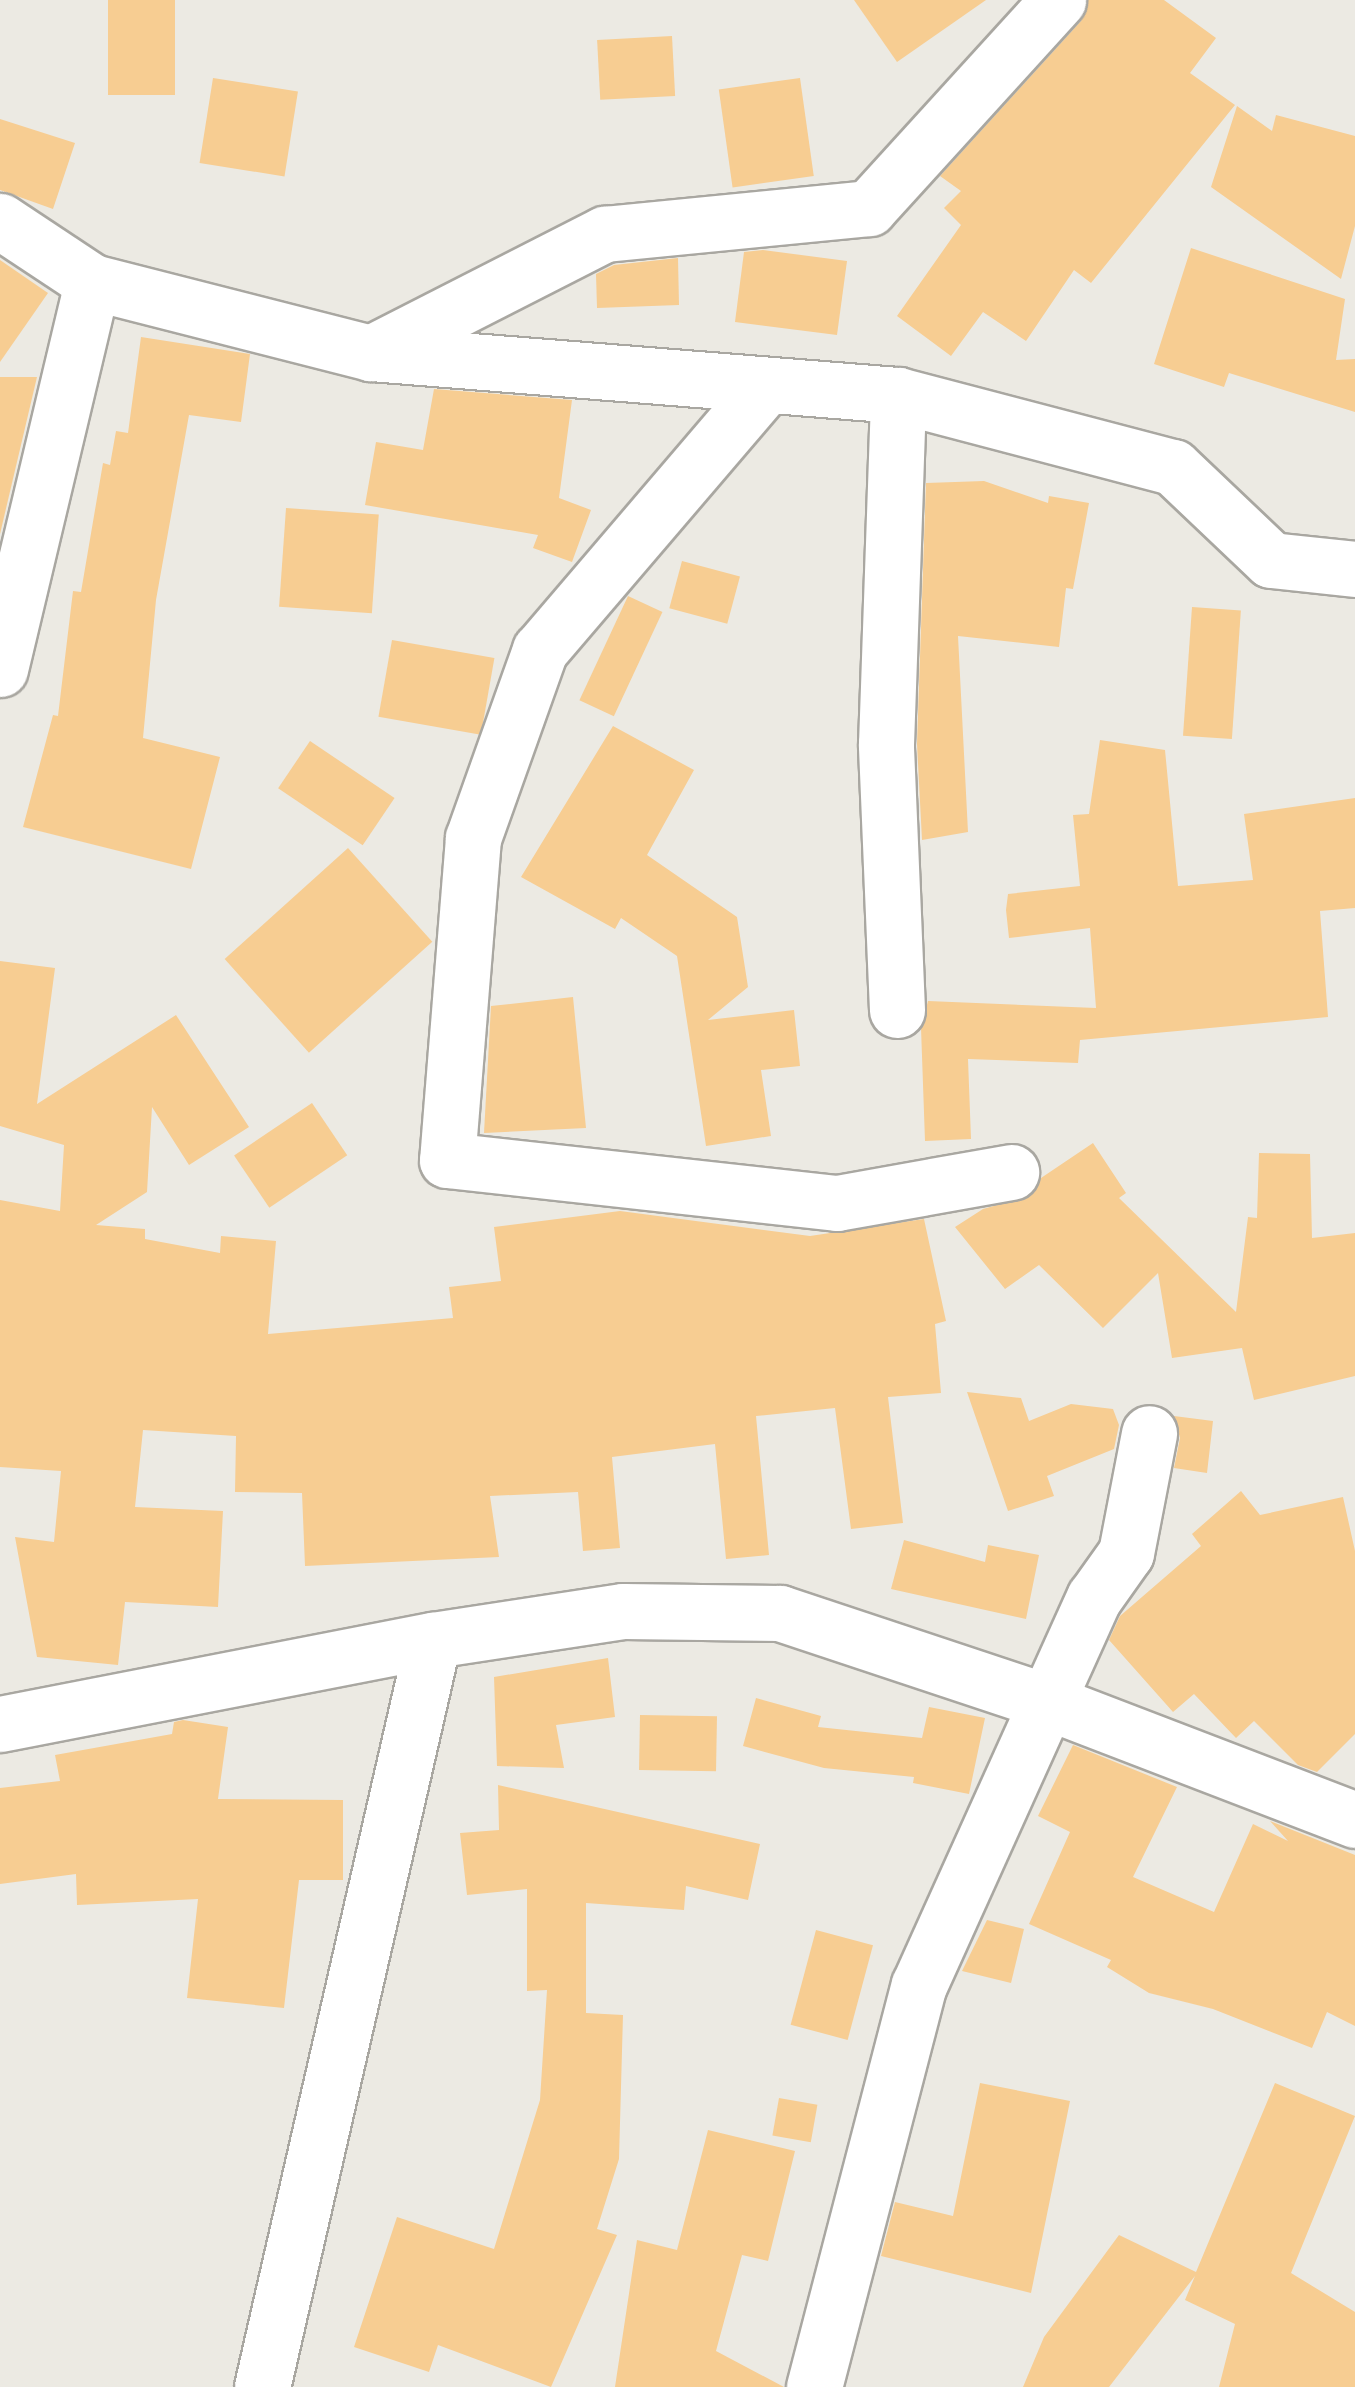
<!DOCTYPE html>
<style>
body{margin:0}
#map{position:relative;width:1355px;height:2387px;overflow:hidden;background:#eceae3;font-family:Karla,sans-serif}
div>[style]{position:absolute}
.building>*{inset:0;background:#f7cd92;transform-origin:0 0}
.roads{filter:drop-shadow(2px 0 #a9a7a1) drop-shadow(-2px 0 #a9a7a1) drop-shadow(0 2px #a9a7a1) drop-shadow(0 -2px #a9a7a1)}
.minor>*{height:55px;margin:-27.5px;padding:0 27.5px;transform-origin:27.5px;border-radius:27.5px;background:#fff}
span{translate:-50% -50%;white-space:nowrap;text-align:center;line-height:1.15;-webkit-text-stroke:9px #fff;paint-order:stroke}
</style>
<div id="map">
<div class="building">
<div style="left:108px;top:0;width:67px;height:95px"></div>
<div style="clip-path:polygon(854px 0,986px 0,897px 62px)"></div>
<div style="clip-path:polygon(1088px 0,1164px 0,1216px 38px,1190px 73px,1235px 105px,1091px 283px,1074px 270px,1026px 341px,983px 312px,951px 356px,897px 316px,961px 225px,944px 208px,961px 191px,940px 176px,1081px 21px)"></div>
<div style="left:672px;top:36px;width:60px;height:75px;rotate:87deg"></div>
<div style="left:213px;top:78px;width:86px;height:86px;rotate:9deg"></div>
<div style="left:800px;top:78px;width:99px;height:82px;rotate:82deg"></div>
<div style="clip-path:polygon(1237px 106px,1272px 131px,1276px 115px,1355px 136px,1355px 226px,1341px 279px,1211px 187px)"></div>
<div style="clip-path:polygon(0 119px,75px 143px,53px 209px,0 190px)"></div>
<div style="clip-path:polygon(1191px 248px,1345px 299px,1336px 360px,1355px 359px,1355px 412px,1229px 373px,1224px 387px,1154px 364px)"></div>
<div style="clip-path:polygon(763px 250px,847px 261px,837px 335px,735px 322px,744px 252px)"></div>
<div style="clip-path:polygon(678px 258px,679px 305px,597px 308px,596px 274px,614px 265px)"></div>
<div style="clip-path:polygon(0 260px,48px 293px,0 362px)"></div>
<div style="clip-path:polygon(141px 337px,250px 354px,241px 422px,189px 415px,156px 600px,143px 738px,220px 757px,191px 869px,23px 827px,53px 715px,58px 716px,73px 591px,81px 592px,103px 463px,110px 465px,116px 431px,128px 433px)"></div>
<div style="clip-path:polygon(0 377px,37px 377px,0 534px)"></div>
<div style="clip-path:polygon(434px 389px,572px 400px,559px 498px,591px 510px,572px 562px,533px 548px,538px 535px,365px 505px,376px 442px,423px 450px)"></div>
<div style="clip-path:polygon(984px 481px,1048px 503px,1049px 496px,1089px 503px,1073px 589px,1066px 588px,1059px 647px,958px 636px,968px 832px,922px 840px,917px 744px,926px 483px)"></div>
<div style="left:286px;top:508px;width:93px;height:99px;rotate:4deg"></div>
<div style="left:682px;top:561px;width:60px;height:49px;rotate:15deg"></div>
<div style="left:628px;top:596px;width:38px;height:115px;rotate:25deg"></div>
<div style="left:1192px;top:607px;width:49px;height:129px;rotate:4deg"></div>
<div style="left:392px;top:640px;width:104px;height:78px;rotate:10deg"></div>
<div style="clip-path:polygon(613px 726px,694px 770px,647px 855px,737px 917px,748px 987px,708px 1020px,794px 1010px,800px 1066px,761px 1070px,771px 1136px,706px 1146px,677px 956px,621px 918px,615px 929px,521px 877px)"></div>
<div style="clip-path:polygon(1100px 740px,1165px 750px,1178px 886px,1253px 880px,1244px 814px,1355px 798px,1355px 908px,1320px 911px,1328px 1017px,1080px 1040px,1078px 1063px,968px 1059px,971px 1139px,925px 1141px,921px 1028px,928px 1001px,1096px 1008px,1090px 928px,1009px 938px,1006px 910px,1008px 894px,1080px 886px,1073px 815px,1089px 814px)"></div>
<div style="left:310px;top:741px;width:102px;height:57px;rotate:34deg"></div>
<div style="left:348px;top:848px;width:126px;height:166px;rotate:48deg"></div>
<div style="clip-path:polygon(0 961px,55px 968px,37px 1104px,176px 1015px,249px 1127px,189px 1165px,152px 1107px,147px 1192px,96px 1225px,145px 1229px,145px 1239px,220px 1253px,221px 1236px,276px 1241px,268px 1334px,453px 1318px,449px 1287px,501px 1281px,494px 1227px,620px 1211px,810px 1236px,924px 1219px,946px 1321px,935px 1324px,941px 1393px,888px 1397px,903px 1523px,851px 1529px,835px 1408px,756px 1416px,769px 1555px,726px 1559px,715px 1444px,612px 1457px,620px 1548px,583px 1551px,578px 1492px,490px 1496px,499px 1557px,305px 1566px,302px 1493px,235px 1492px,236px 1436px,143px 1430px,135px 1507px,223px 1511px,218px 1607px,125px 1602px,118px 1665px,37px 1657px,15px 1537px,54px 1542px,61px 1471px,0 1467px,0 1200px,60px 1211px,64px 1145px,0 1126px)"></div>
<div style="clip-path:polygon(573px 997px,586px 1128px,484px 1133px,491px 1006px)"></div>
<div style="left:312px;top:1103px;width:63px;height:94px;rotate:56deg"></div>
<div style="clip-path:polygon(1093px 1143px,1126px 1193px,1119px 1198px,1236px 1312px,1248px 1217px,1257px 1218px,1259px 1153px,1310px 1154px,1312px 1238px,1355px 1233px,1355px 1376px,1254px 1400px,1242px 1348px,1172px 1358px,1158px 1273px,1103px 1328px,1039px 1265px,1005px 1289px,955px 1227px,983px 1209px,1030px 1196px,1041px 1178px)"></div>
<div style="clip-path:polygon(967px 1392px,1021px 1398px,1029px 1421px,1071px 1404px,1113px 1409px,1119px 1425px,1114px 1449px,1047px 1476px,1054px 1496px,1008px 1511px)"></div>
<div style="clip-path:polygon(1174px 1416px,1213px 1421px,1207px 1473px,1174px 1468px,1180px 1438px)"></div>
<div style="clip-path:polygon(1241px 1491px,1260px 1515px,1343px 1497px,1355px 1551px,1355px 1734px,1317px 1772px,1298px 1765px,1254px 1721px,1236px 1738px,1194px 1694px,1173px 1712px,1109px 1640px,1120px 1616px,1201px 1546px,1192px 1534px)"></div>
<div style="clip-path:polygon(904px 1540px,985px 1562px,988px 1545px,1039px 1555px,1026px 1619px,891px 1589px)"></div>
<div style="clip-path:polygon(608px 1658px,615px 1717px,556px 1725px,564px 1768px,497px 1766px,494px 1677px)"></div>
<div style="clip-path:polygon(756px 1698px,821px 1716px,818px 1727px,922px 1738px,929px 1707px,985px 1718px,969px 1794px,913px 1783px,914px 1777px,824px 1768px,743px 1746px)"></div>
<div style="left:640px;top:1715px;width:77px;height:55px;rotate:1deg"></div>
<div style="clip-path:polygon(183px 1720px,228px 1727px,218px 1799px,343px 1800px,343px 1880px,299px 1880px,284px 2008px,187px 1998px,198px 1899px,77px 1905px,76px 1874px,0 1884px,0 1788px,60px 1781px,55px 1755px,172px 1734px,174px 1722px)"></div>
<div style="clip-path:polygon(1073px 1745px,1177px 1787px,1133px 1877px,1214px 1912px,1253px 1824px,1288px 1841px,1270px 1821px,1355px 1855px,1355px 2026px,1327px 2012px,1312px 2048px,1213px 2009px,1149px 1993px,1107px 1967px,1111px 1960px,1029px 1924px,1070px 1832px,1038px 1816px)"></div>
<div style="clip-path:polygon(498px 1785px,760px 1844px,748px 1900px,686px 1886px,684px 1910px,586px 1903px,586px 2013px,623px 2015px,619px 2159px,597px 2229px,617px 2235px,551px 2387px,438px 2345px,429px 2372px,354px 2347px,397px 2217px,494px 2249px,540px 2100px,547px 1990px,527px 1991px,527px 1889px,467px 1895px,460px 1833px,499px 1830px)"></div>
<div style="clip-path:polygon(987px 1920px,1024px 1929px,1011px 1983px,962px 1971px)"></div>
<div style="left:816px;top:1930px;width:59px;height:98px;rotate:15deg"></div>
<div style="clip-path:polygon(980px 2083px,1070px 2101px,1031px 2293px,881px 2256px,895px 2202px,953px 2216px)"></div>
<div style="clip-path:polygon(1275px 2083px,1355px 2116px,1291px 2273px,1355px 2312px,1355px 2387px,1219px 2387px,1235px 2324px,1185px 2300px,1195px 2276px,1109px 2387px,1023px 2387px,1044px 2337px,1119px 2235px,1196px 2272px)"></div>
<div style="left:779px;top:2098px;width:39px;height:38px;rotate:10deg"></div>
<div style="clip-path:polygon(708px 2130px,795px 2151px,768px 2261px,742px 2255px,716px 2351px,784px 2387px,615px 2387px,637px 2240px,677px 2250px)"></div>
</div>
<div class="roads">
<div class="minor">
<div style="left:0;top:221px;width:110px;rotate:33.5deg"></div>
<div style="left:92px;top:282px;width:288px;rotate:14.3deg"></div>
<div style="left:371px;top:353px;width:529px;rotate:4.56deg"></div>
<div style="left:898px;top:395px;width:284px;rotate:14.7deg"></div>
<div style="left:1173px;top:467px;width:135px;rotate:43.5deg"></div>
<div style="left:1271px;top:560px;width:84px;rotate:6.1deg"></div>
<div style="left:371px;top:353px;width:263px;rotate:-27deg"></div>
<div style="left:605px;top:234px;width:265px;rotate:-5.6deg"></div>
<div style="left:869px;top:208px;width:281px;rotate:-47.7deg"></div>
<div style="left:764px;top:388px;width:345px;rotate:130.5deg"></div>
<div style="left:540px;top:650px;width:200px;rotate:109.6deg"></div>
<div style="left:473px;top:838px;width:323px;rotate:94.6deg"></div>
<div style="left:447px;top:1160px;width:392px;rotate:6.3deg"></div>
<div style="left:837px;top:1203px;width:177px;rotate:-10.1deg"></div>
<div style="left:0;top:669px;width:398px;rotate:-76.6deg"></div>
<div style="left:897px;top:1010px;width:266px;rotate:-92.4deg"></div>
<div style="left:886px;top:744px;width:349px;rotate:-88deg"></div>
<div style="left:0;top:1724px;width:441px;rotate:-11deg"></div>
<div style="left:433px;top:1640px;width:192px;rotate:-8.7deg"></div>
<div style="left:623px;top:1611px;width:157px;rotate:0.7deg"></div>
<div style="left:780px;top:1613px;width:282px;rotate:18.4deg"></div>
<div style="left:1048px;top:1702px;width:329px;rotate:21deg"></div>
<div style="left:262px;top:2387px;width:766px;rotate:-77.11deg"></div>
<div style="left:814px;top:2387px;width:415px;rotate:-75.4deg"></div>
<div style="left:919px;top:1985px;width:425px;rotate:-65.7deg"></div>
<div style="left:1094px;top:1598px;width:55px;rotate:-54.6deg"></div>
<div style="left:1126px;top:1553px;width:122px;rotate:-79.1deg"></div>
</div>
</div>
</div>
